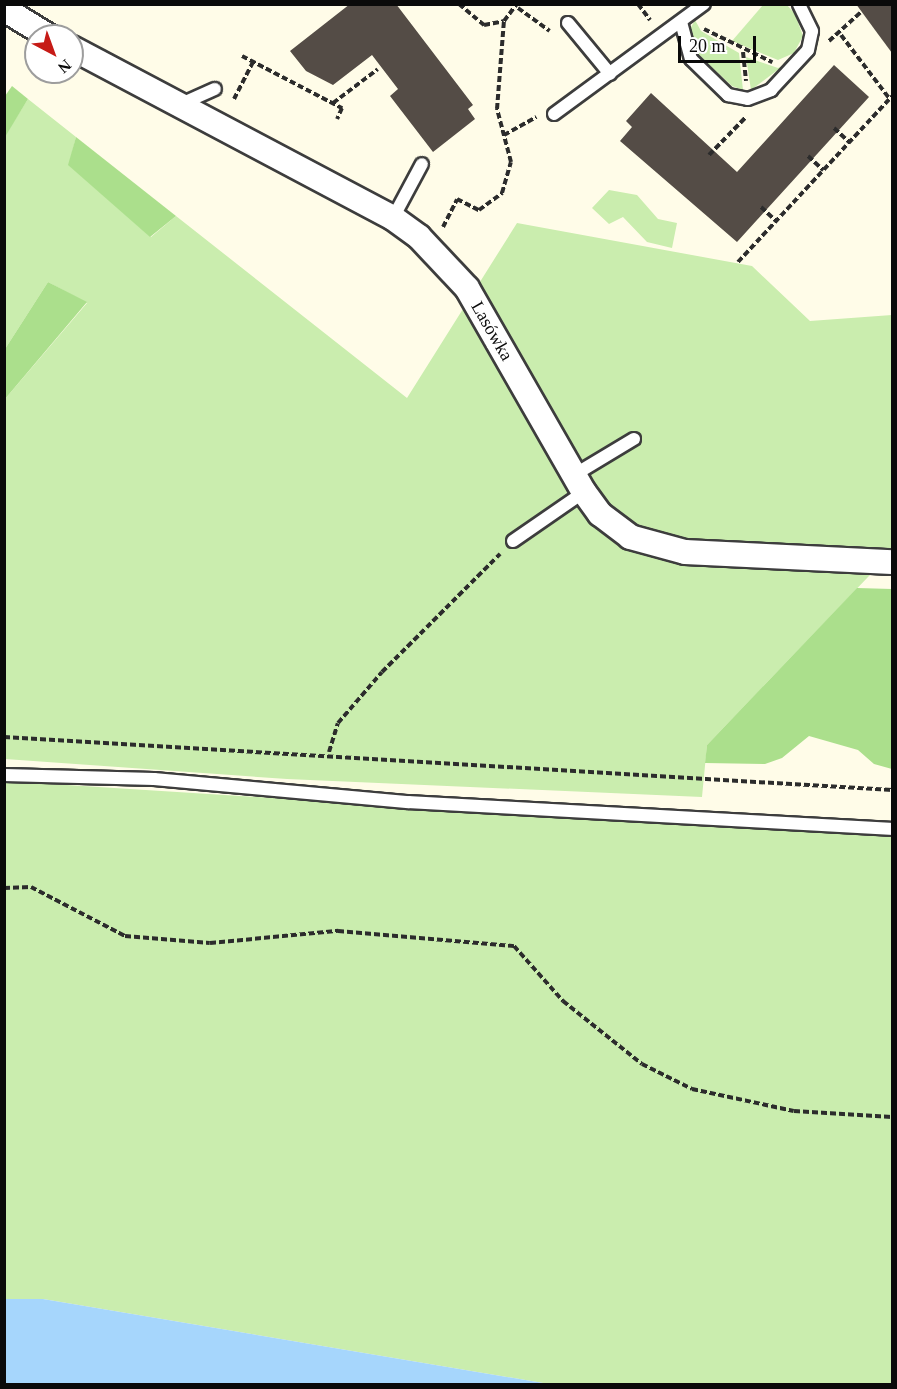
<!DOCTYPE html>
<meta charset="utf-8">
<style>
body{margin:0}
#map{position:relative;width:897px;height:1389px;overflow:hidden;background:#fffce8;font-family:"Times New Roman",serif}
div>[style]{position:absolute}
.green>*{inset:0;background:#caedae}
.forest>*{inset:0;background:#abdf8c}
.water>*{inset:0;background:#a6d6fc}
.building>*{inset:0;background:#544c46}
.path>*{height:4px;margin-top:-2px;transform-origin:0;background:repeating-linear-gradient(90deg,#2c2c2c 0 6px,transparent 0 9px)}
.roads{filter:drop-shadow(2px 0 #3d3d3d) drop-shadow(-2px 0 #3d3d3d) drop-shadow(0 2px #3d3d3d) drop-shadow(0 -2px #3d3d3d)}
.service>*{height:12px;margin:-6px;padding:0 6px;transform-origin:6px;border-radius:6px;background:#fff}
.minor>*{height:24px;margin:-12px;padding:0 12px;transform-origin:12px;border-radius:12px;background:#fff}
span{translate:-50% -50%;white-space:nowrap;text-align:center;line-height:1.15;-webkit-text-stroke:6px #fff;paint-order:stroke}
.street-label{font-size:18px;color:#0a0a0a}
.frame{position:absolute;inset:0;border:6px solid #0a0a0a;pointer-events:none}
.north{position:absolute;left:24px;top:24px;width:60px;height:60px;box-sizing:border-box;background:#fff;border:2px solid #9d9d9d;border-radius:50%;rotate:139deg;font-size:16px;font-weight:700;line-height:24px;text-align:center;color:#0a0a0a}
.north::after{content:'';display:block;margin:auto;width:21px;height:27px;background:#c61b16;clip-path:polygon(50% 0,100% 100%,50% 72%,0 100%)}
.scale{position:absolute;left:678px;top:36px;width:78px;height:27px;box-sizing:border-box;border:3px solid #0a0a0a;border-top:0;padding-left:8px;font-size:18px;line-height:21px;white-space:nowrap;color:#0a0a0a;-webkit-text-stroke:4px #fff;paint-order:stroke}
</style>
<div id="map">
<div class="green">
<div style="clip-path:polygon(763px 5px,787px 5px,795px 14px,803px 36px,794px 53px,778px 60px,732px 41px)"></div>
<div style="clip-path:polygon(695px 20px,701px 31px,739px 53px,743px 90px,732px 86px,693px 50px,689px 31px)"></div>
<div style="clip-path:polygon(746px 57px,778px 68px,783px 66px,751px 90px)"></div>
<div style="clip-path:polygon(28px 99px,76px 137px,69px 165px,151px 237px,176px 216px,407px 398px,517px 223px,752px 266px,810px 321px,892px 315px,892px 552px,707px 745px,702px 797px,287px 779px,5px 759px,5px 399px,87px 303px,48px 282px,5px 349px,4px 137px)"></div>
<div style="clip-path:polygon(609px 190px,637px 195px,658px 219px,677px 223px,672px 248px,647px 242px,623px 217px,609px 224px,592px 208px)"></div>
<div style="clip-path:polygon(4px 781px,892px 837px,892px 1384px,549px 1384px,43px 1299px,5px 1299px)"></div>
</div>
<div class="forest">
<div style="clip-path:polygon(12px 86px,28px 99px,5px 137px,5px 96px)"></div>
<div style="clip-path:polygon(76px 137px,176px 216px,150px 237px,68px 165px)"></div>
<div style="clip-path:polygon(48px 282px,87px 302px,5px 399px,5px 349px)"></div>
<div style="clip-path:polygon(857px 588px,892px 589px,892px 769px,874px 764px,858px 750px,809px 736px,782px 758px,765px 764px,705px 763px,707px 745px)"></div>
</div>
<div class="water">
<div style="clip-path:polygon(4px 1299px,43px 1299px,549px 1384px,5px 1384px)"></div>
</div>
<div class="building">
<div style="clip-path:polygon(350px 4px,396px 4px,473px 105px,468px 109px,475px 119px,433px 152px,390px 96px,398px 89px,372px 55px,333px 85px,306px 71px,290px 51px)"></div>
<div style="clip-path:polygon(856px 4px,892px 4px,892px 53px,875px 30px)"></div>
<div style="clip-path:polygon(834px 65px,869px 97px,737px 242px,620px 141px,632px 127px,626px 121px,651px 93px,737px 172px)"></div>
</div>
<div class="path">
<div style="left:459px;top:4px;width:33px;rotate:40deg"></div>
<div style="left:484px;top:25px;width:20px;rotate:-11deg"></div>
<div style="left:504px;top:21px;width:21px;rotate:-53deg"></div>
<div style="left:638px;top:4px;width:20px;rotate:53deg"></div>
<div style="left:518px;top:8px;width:39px;rotate:36deg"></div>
<div style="left:704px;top:29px;width:76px;rotate:25.9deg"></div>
<div style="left:841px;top:35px;width:79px;rotate:52.7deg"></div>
<div style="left:829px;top:41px;width:43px;rotate:-42.2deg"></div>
<div style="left:743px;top:52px;width:29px;rotate:84deg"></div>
<div style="left:242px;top:56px;width:113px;rotate:27.5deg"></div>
<div style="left:342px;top:108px;width:12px;rotate:114deg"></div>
<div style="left:234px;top:99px;width:42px;rotate:-62.8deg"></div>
<div style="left:333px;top:103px;width:56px;rotate:-37.1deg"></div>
<div style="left:834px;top:128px;width:21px;rotate:43deg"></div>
<div style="left:504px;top:135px;width:37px;rotate:-29deg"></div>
<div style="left:709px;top:155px;width:53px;rotate:-45.8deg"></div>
<div style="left:808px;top:156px;width:21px;rotate:43deg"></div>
<div style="left:761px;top:207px;width:21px;rotate:43deg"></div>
<div style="left:443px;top:227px;width:31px;rotate:-63deg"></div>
<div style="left:457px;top:199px;width:25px;rotate:27deg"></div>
<div style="left:479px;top:210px;width:29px;rotate:-36deg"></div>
<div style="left:502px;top:193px;width:32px;rotate:-74deg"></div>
<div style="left:511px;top:162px;width:55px;rotate:-104.8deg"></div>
<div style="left:497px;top:109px;width:88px;rotate:-85.5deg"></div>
<div style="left:738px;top:262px;width:226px;rotate:-47.1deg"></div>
<div style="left:4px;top:737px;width:890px;rotate:3.42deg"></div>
<div style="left:329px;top:752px;width:30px;rotate:-73deg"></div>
<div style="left:338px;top:723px;width:67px;rotate:-49.2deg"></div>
<div style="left:382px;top:672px;width:167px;rotate:-45deg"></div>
<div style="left:4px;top:888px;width:27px;rotate:-2deg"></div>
<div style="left:31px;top:887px;width:106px;rotate:27.5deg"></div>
<div style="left:125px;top:936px;width:85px;rotate:4.7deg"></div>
<div style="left:210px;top:943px;width:129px;rotate:-5.4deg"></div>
<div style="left:338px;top:931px;width:177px;rotate:4.9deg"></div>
<div style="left:514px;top:946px;width:74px;rotate:48.3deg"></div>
<div style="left:563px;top:1001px;width:101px;rotate:38.6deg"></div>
<div style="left:642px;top:1064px;width:56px;rotate:26.6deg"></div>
<div style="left:692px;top:1089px;width:104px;rotate:12.2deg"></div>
<div style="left:794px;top:1111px;width:98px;rotate:3.5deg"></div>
</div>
<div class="roads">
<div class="service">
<div style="left:681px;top:22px;width:38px;rotate:75deg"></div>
<div style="left:691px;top:59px;width:52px;rotate:44.2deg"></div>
<div style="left:728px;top:95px;width:20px;rotate:11deg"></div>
<div style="left:748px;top:99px;width:25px;rotate:-21deg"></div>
<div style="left:771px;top:90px;width:54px;rotate:-47.2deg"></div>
<div style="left:808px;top:50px;width:19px;rotate:-78deg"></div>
<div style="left:812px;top:31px;width:30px;rotate:-116deg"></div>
<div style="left:568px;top:23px;width:66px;rotate:50.5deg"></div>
<div style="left:181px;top:104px;width:37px;rotate:-24deg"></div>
<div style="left:554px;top:114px;width:186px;rotate:-36.3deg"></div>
<div style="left:393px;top:218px;width:61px;rotate:-61.8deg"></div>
<div style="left:574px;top:475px;width:70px;rotate:-31deg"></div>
<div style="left:513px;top:541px;width:86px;rotate:-34.6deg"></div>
<div style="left:4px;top:775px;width:150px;rotate:1.5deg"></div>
<div style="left:154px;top:779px;width:256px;rotate:5.2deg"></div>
<div style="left:409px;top:802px;width:484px;rotate:3.2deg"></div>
</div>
<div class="minor">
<div style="left:4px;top:9px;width:52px;rotate:31.5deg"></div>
<div style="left:72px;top:48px;width:363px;rotate:27.9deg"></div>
<div style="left:393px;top:218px;width:32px;rotate:36deg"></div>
<div style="left:419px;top:237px;width:70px;rotate:46.7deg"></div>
<div style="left:467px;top:288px;width:235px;rotate:60.2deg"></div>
<div style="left:584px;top:492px;width:27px;rotate:54deg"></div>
<div style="left:600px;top:514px;width:38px;rotate:37deg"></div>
<div style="left:630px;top:537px;width:57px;rotate:15.3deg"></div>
<div style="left:685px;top:552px;width:207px;rotate:2.8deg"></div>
</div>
</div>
<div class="street-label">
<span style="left:492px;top:331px;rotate:60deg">Lasówka</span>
</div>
<div class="frame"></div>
<div class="north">N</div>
<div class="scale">20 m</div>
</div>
